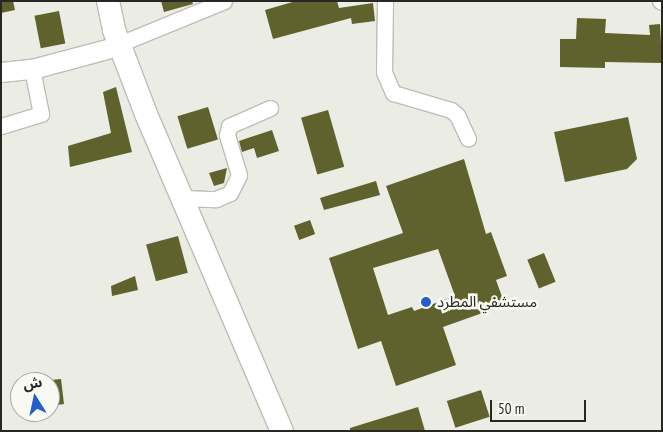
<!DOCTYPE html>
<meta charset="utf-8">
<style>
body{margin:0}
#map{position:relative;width:663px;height:432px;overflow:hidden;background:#ebece4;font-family:"PT Sans Narrow","Noto Sans Arabic",sans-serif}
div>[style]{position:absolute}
.building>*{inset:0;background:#60622e;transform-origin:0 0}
.roads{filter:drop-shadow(1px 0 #bdbeb7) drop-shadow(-1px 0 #bdbeb7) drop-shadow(0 1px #bdbeb7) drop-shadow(0 -1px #bdbeb7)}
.minor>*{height:15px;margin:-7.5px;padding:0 7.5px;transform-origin:7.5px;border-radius:7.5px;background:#fff}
.tertiary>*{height:19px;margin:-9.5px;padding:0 9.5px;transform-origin:9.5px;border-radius:9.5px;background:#fff}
.secondary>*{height:22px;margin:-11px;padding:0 11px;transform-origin:11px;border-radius:11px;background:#fff}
.dots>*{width:14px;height:14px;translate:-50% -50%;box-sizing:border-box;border:2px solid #f8f9f2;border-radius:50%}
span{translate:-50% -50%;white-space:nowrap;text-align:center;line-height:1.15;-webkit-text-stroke:5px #f8f9f2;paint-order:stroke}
.poi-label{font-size:15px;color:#272725}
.left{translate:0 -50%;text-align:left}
.frame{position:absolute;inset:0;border:2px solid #272725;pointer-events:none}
.north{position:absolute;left:10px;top:372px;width:50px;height:50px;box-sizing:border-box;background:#f8f9f2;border:1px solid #a4a5a0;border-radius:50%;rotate:350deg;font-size:14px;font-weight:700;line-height:20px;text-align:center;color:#272725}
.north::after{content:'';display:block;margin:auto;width:18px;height:22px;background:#235ecb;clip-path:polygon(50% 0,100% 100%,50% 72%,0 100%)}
.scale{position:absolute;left:490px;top:400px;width:96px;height:22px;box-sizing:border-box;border:2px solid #272725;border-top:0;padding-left:6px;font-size:15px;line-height:18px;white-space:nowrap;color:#272725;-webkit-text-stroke:4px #f8f9f2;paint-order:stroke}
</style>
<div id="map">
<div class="building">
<div style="clip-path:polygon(1px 1px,13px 1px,15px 10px,1px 13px)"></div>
<div style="clip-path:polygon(161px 1px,192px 1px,193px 4px,164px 12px)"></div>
<div style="clip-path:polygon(296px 1px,337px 1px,339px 8px,373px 3px,375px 21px,352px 24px,351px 18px,273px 39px,265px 10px)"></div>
<div style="left:59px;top:11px;width:33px;height:25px;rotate:79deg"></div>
<div style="clip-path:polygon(577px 18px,606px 19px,605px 33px,650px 35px,649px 25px,660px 24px,662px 63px,605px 62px,605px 68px,560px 67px,560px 39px,576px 39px)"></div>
<div style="clip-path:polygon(116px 87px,132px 152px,70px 167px,68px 146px,111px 133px,103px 92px)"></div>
<div style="left:208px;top:107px;width:34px;height:32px;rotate:73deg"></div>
<div style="left:328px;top:110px;width:59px;height:28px;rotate:74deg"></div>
<div style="clip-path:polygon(628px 117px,637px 159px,627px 169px,565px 182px,554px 132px)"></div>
<div style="clip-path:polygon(272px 130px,279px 151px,257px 158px,254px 148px,242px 152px,239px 141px)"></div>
<div style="clip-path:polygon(evenodd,464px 159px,486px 234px,491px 232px,507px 276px,496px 280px,505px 305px,443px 327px,456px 365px,396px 386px,381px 341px,358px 349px,329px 258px,403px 233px,386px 186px,464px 159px,438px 249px,455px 296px,414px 311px,412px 307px,388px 315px,373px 268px,438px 249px)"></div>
<div style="clip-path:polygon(227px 168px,224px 183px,214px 186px,209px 173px)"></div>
<div style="clip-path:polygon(376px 181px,380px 195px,324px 210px,320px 198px)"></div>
<div style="left:310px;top:220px;width:15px;height:17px;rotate:70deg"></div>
<div style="left:178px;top:236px;width:38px;height:33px;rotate:75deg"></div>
<div style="left:544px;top:253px;width:31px;height:18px;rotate:68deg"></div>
<div style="clip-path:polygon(135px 276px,138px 290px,112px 296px,111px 286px)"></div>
<div style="clip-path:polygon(61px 379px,64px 404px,50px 406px,50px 380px)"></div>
<div style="left:481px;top:390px;width:28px;height:36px;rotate:72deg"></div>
<div style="clip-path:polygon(418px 407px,425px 431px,350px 431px,350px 428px)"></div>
</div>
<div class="roads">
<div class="minor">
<div style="left:385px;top:1px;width:71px;rotate:90.8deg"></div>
<div style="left:384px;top:72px;width:23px;rotate:67deg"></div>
<div style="left:393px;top:93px;width:60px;rotate:16.3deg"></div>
<div style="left:451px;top:110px;width:8px;rotate:40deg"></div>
<div style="left:457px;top:115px;width:26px;rotate:65deg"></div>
<div style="left:660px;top:1px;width:2px;rotate:27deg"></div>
<div style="left:112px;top:47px;width:121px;rotate:-22.3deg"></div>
<div style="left:1px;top:126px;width:42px;rotate:-16.7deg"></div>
<div style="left:41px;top:114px;width:46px;rotate:-101.3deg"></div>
<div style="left:182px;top:198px;width:34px;rotate:2deg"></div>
<div style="left:216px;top:199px;width:15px;rotate:-23deg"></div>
<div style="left:230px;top:193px;width:20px;rotate:-63deg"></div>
<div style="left:239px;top:175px;width:42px;rotate:-106.7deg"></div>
<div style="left:227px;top:135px;width:9px;rotate:-77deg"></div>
<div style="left:229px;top:126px;width:45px;rotate:-23.7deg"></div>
</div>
<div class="tertiary">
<div style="left:1px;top:72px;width:31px;rotate:-6deg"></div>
<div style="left:32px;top:69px;width:78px;rotate:-14.9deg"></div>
</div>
<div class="secondary">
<div style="left:108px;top:1px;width:30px;rotate:78deg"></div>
<div style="left:114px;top:30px;width:90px;rotate:69.1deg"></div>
<div style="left:146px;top:114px;width:345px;rotate:66.8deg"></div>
</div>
</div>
<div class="dots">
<div style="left:426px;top:302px;background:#235ecb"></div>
</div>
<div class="poi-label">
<span class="left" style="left:437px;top:302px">مستشفي المطرد</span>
</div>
<div class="frame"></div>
<div class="north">ش</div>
<div class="scale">50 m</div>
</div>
